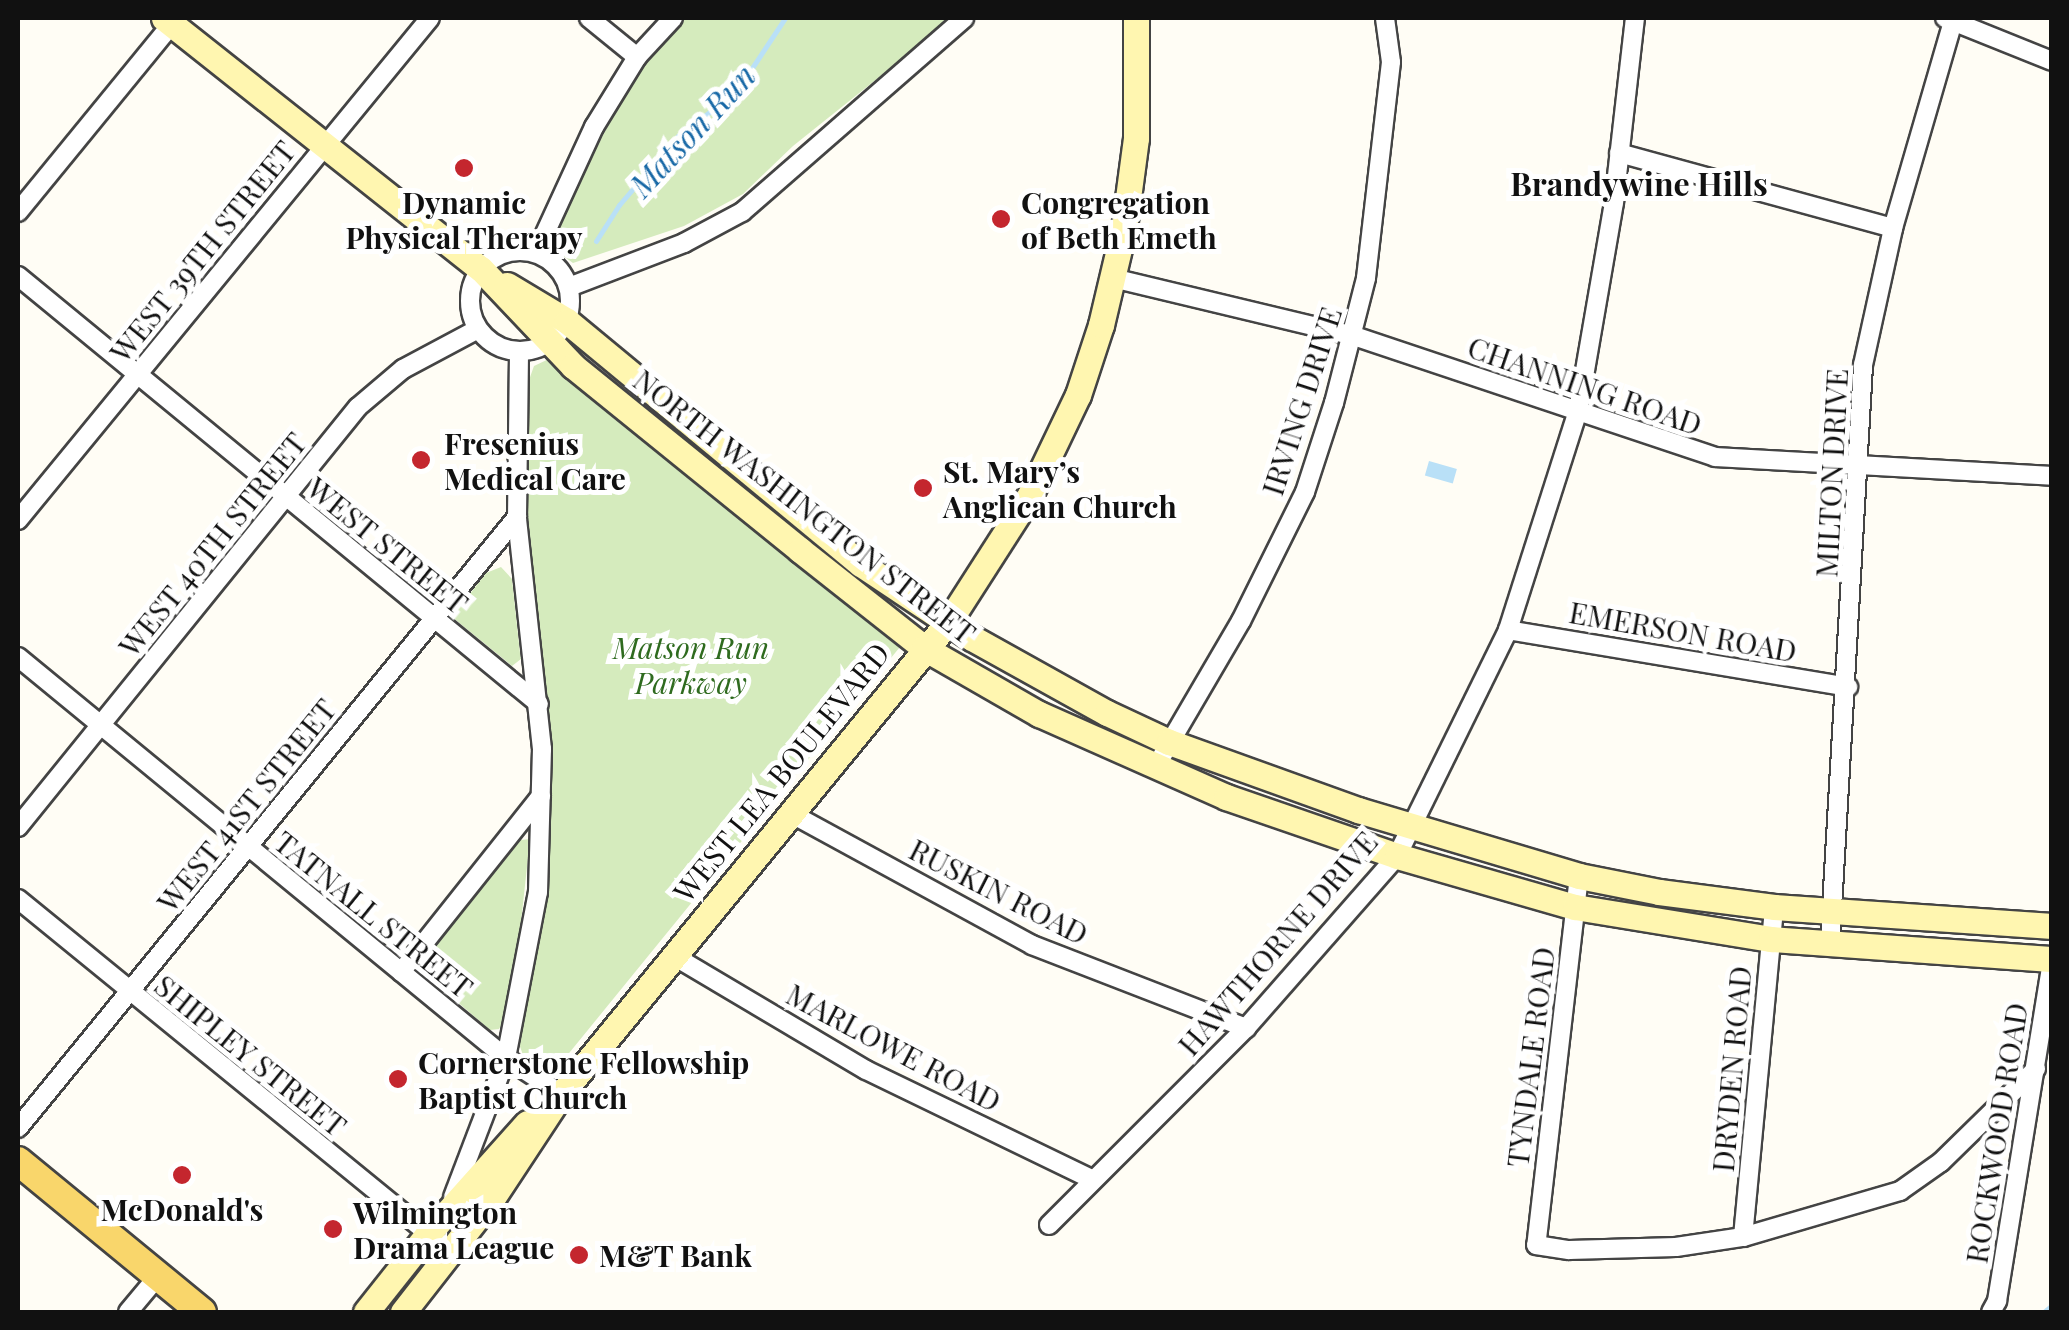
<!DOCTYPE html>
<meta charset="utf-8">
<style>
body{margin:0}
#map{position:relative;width:2069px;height:1330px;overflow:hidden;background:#fffdf5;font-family:"Playfair Display",serif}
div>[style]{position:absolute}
.green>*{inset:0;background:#d5ebbd}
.water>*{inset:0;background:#b9e0f7;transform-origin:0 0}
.stream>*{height:5px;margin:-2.5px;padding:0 2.5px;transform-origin:2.5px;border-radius:2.5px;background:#b9e0f7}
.roads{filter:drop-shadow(2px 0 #444) drop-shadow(-2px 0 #444) drop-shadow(0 2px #444) drop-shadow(0 -2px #444)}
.street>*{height:18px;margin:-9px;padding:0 9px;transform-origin:9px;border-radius:9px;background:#fff}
.street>.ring{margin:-9px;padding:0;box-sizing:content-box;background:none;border:18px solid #fff;border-radius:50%}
.secondary>*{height:25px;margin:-12.5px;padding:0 12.5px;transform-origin:12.5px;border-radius:12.5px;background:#fff6b0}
.primary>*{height:28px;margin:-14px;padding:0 14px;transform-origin:14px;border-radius:14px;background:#f9d66b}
.dots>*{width:28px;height:28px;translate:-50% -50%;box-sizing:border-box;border:5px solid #fff;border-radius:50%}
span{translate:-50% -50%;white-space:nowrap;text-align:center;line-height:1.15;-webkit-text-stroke:10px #fff;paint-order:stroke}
.poi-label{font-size:30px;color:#111;font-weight:700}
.left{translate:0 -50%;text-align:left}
.street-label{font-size:30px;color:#111}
.park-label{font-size:30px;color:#2f6b1f;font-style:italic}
.water-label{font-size:32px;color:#1768a6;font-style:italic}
.neighbourhood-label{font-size:32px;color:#111;font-weight:700}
.frame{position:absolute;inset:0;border:20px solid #111;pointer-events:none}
</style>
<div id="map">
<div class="green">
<div style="clip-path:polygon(678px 18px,953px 18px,793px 146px,743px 194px,684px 226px,573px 263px,555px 250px,557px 221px,642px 62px)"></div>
<div style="clip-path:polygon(553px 357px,904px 642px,561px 1063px,550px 1066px,523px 1055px,517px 1038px,544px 902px,548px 829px,548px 713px,533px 619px,523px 500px,524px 394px,534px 366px)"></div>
<div style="clip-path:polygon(501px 567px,512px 579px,520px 653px,521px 659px,512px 666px,452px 617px,486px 573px)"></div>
<div style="clip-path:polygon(530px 839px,517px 959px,503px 1022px,499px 1029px,490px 1030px,418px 968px,512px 841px)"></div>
</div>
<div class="water">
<div style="left:1429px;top:461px;width:29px;height:15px;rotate:16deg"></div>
</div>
<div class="stream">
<div style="left:596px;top:241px;width:43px;rotate:-57.4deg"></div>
<div style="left:619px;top:205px;width:91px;rotate:-49.5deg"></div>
<div style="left:678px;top:136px;width:73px;rotate:-37.2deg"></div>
<div style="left:736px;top:92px;width:89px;rotate:-56.5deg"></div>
<div style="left:2044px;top:1312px;width:11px;rotate:-41deg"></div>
</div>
<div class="roads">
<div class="street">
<div style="left:589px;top:18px;width:62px;rotate:39.1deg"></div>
<div style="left:1945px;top:18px;width:115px;rotate:21.9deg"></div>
<div style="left:1619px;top:153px;width:284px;rotate:15.3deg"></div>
<div style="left:18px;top:212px;width:251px;rotate:-50.7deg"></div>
<div class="ring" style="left:470px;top:251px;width:82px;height:82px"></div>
<div style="left:536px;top:253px;width:139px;rotate:-65.3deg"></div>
<div style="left:594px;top:127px;width:82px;rotate:-58.4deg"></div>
<div style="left:637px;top:57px;width:53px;rotate:-47.3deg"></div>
<div style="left:18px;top:276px;width:674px;rotate:39.4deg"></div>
<div style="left:1113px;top:278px;width:248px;rotate:13.5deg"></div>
<div style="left:1354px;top:336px;width:381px;rotate:18.5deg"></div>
<div style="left:1715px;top:457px;width:338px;rotate:3.2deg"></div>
<div style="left:569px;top:287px;width:123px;rotate:-20.9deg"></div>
<div style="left:684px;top:243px;width:66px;rotate:-28.1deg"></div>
<div style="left:742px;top:212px;width:295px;rotate:-41.1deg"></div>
<div style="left:18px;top:520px;width:649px;rotate:-50.62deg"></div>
<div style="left:1508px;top:630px;width:345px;rotate:9.5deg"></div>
<div style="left:18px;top:657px;width:632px;rotate:39.41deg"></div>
<div style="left:506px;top:1058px;width:66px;rotate:33.2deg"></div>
<div style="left:1155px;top:768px;width:170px;rotate:-59.7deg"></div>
<div style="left:1241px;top:621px;width:144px;rotate:-63.6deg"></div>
<div style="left:1305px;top:492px;width:94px;rotate:-72deg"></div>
<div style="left:1334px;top:403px;width:129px;rotate:-75.6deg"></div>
<div style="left:1366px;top:278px;width:217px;rotate:-83.4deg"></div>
<div style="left:1391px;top:62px;width:44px;rotate:-97.8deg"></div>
<div style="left:790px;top:813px;width:276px;rotate:28.6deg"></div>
<div style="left:1032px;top:945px;width:230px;rotate:21.2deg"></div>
<div style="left:18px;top:827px;width:540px;rotate:-51.01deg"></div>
<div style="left:358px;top:407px;width:59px;rotate:-40.2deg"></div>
<div style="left:403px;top:369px;width:85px;rotate:-28.1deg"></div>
<div style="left:1579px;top:876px;width:371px;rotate:96.6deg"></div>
<div style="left:1536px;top:1245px;width:33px;rotate:9deg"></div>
<div style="left:1569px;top:1250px;width:107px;rotate:-1.6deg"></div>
<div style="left:1676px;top:1247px;width:68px;rotate:-8.5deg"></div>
<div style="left:1743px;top:1237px;width:164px;rotate:-16.3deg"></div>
<div style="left:1900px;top:1191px;width:50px;rotate:-35.3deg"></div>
<div style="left:1941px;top:1162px;width:133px;rotate:-44.4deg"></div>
<div style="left:18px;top:899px;width:559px;rotate:39.19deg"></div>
<div style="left:1830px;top:943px;width:579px;rotate:-86.73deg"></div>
<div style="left:1863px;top:365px;width:140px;rotate:-77.6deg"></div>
<div style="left:1893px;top:228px;width:219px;rotate:-73.8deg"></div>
<div style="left:674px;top:956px;width:223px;rotate:30.7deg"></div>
<div style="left:866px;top:1070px;width:250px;rotate:25.8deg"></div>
<div style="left:401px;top:972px;width:225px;rotate:-51.5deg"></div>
<div style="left:18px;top:1128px;width:789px;rotate:-50.76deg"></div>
<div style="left:453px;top:1197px;width:149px;rotate:-69.1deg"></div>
<div style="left:506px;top:1058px;width:169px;rotate:-79.1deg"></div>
<div style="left:538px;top:892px;width:143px;rotate:-88.4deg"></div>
<div style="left:542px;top:749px;width:233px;rotate:-96.2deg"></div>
<div style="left:517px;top:517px;width:165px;rotate:-89.3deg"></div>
<div style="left:1049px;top:1225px;width:279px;rotate:-45deg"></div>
<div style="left:1246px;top:1028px;width:229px;rotate:-48.7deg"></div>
<div style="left:1397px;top:856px;width:252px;rotate:-63.8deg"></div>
<div style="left:1508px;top:630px;width:230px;rotate:-72.3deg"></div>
<div style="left:1578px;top:411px;width:212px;rotate:-80.2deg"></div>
<div style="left:1614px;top:202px;width:185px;rotate:-83.5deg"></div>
<div style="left:1743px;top:1237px;width:331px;rotate:-84.6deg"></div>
<div style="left:128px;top:1312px;width:47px;rotate:-50.2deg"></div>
<div style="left:1991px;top:1312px;width:13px;rotate:-61deg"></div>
<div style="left:1997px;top:1301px;width:343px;rotate:-80.8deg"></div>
</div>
<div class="secondary">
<div style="left:164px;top:18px;width:404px;rotate:38.4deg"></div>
<div style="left:481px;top:269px;width:134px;rotate:46.5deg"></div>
<div style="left:573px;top:366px;width:292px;rotate:39deg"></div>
<div style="left:800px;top:550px;width:158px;rotate:38.3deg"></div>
<div style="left:924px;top:648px;width:133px;rotate:29.9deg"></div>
<div style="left:1039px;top:714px;width:205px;rotate:23.9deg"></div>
<div style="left:1226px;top:797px;width:181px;rotate:19deg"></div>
<div style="left:1397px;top:856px;width:185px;rotate:16deg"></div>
<div style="left:1575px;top:907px;width:199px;rotate:9.3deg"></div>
<div style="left:1771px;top:939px;width:282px;rotate:4.1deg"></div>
<div style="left:507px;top:285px;width:70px;rotate:31deg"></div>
<div style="left:567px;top:321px;width:381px;rotate:39.6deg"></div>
<div style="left:861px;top:564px;width:133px;rotate:33.7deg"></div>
<div style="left:972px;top:638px;width:154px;rotate:29.1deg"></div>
<div style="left:1107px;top:713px;width:68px;rotate:25.1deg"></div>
<div style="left:1169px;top:742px;width:201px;rotate:19.8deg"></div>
<div style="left:1358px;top:810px;width:231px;rotate:16.6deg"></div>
<div style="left:1579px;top:876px;width:82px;rotate:11.3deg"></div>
<div style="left:1659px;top:892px;width:116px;rotate:7.4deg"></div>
<div style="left:1774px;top:907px;width:279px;rotate:3.9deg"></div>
<div style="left:366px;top:1312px;width:98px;rotate:-51.6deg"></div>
<div style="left:427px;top:1235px;width:150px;rotate:-48.2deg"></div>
<div style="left:403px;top:1312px;width:146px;rotate:-52deg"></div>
<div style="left:493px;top:1197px;width:123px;rotate:-56.6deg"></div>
<div style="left:561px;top:1094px;width:612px;rotate:-50.64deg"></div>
<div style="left:949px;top:621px;width:150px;rotate:-57.3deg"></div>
<div style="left:1030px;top:495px;width:111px;rotate:-64.4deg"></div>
<div style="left:1078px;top:395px;width:74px;rotate:-71.8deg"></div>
<div style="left:1101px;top:325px;width:100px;rotate:-76.7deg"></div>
<div style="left:1124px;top:228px;width:91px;rotate:-82.4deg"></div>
<div style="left:1136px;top:138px;width:120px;rotate:-90deg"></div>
</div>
<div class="primary">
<div style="left:18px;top:1161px;width:238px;rotate:39.4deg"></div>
</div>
</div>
<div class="dots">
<div style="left:464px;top:168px;background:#c4262e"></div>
<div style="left:1001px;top:219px;background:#c4262e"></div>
<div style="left:421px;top:460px;background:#c4262e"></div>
<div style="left:923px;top:488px;background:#c4262e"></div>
<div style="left:398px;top:1079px;background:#c4262e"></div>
<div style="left:182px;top:1175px;background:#c4262e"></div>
<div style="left:333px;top:1229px;background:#c4262e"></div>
<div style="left:579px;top:1255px;background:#c4262e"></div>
</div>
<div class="poi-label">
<span style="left:464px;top:219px">Dynamic<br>Physical Therapy</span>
<span class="left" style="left:1021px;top:219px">Congregation<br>of Beth Emeth</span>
<span class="left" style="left:444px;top:460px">Fresenius<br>Medical Care</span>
<span class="left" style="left:943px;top:488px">St. Mary’s<br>Anglican Church</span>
<span class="left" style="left:418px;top:1079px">Cornerstone Fellowship<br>Baptist Church</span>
<span style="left:182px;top:1209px">McDonald's</span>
<span class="left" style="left:353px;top:1229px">Wilmington<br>Drama League</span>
<span class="left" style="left:599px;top:1255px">M&amp;T Bank</span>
</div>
<div class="street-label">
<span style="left:202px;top:251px;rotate:-51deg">WEST 39TH STREET</span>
<span style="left:1585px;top:385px;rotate:19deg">CHANNING ROAD</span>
<span style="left:1301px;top:401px;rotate:-72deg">IRVING DRIVE</span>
<span style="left:1831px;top:473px;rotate:-87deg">MILTON DRIVE</span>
<span style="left:805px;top:506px;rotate:38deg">NORTH WASHINGTON STREET</span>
<span style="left:212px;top:544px;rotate:-51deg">WEST 40TH STREET</span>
<span style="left:388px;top:545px;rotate:39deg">WEST STREET</span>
<span style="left:1683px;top:631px;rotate:10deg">EMERSON ROAD</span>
<span style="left:781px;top:772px;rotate:-51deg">WEST LEA BOULEVARD</span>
<span style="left:246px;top:805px;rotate:-51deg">WEST 41ST STREET</span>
<span style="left:999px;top:891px;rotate:27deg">RUSKIN ROAD</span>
<span style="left:374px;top:914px;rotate:39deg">TATNALL STREET</span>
<span style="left:1277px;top:943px;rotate:-49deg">HAWTHORNE DRIVE</span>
<span style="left:894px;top:1047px;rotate:28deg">MARLOWE ROAD</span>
<span style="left:251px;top:1055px;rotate:39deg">SHIPLEY STREET</span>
<span style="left:1530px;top:1057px;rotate:-83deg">TYNDALE ROAD</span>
<span style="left:1731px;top:1069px;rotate:-85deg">DRYDEN ROAD</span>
<span style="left:1996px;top:1133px;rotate:-81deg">ROCKWOOD ROAD</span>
</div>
<div class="park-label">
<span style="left:691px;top:664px">Matson Run<br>Parkway</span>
</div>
<div class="water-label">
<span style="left:692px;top:130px;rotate:-47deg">Matson Run</span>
</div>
<div class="neighbourhood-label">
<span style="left:1639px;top:183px">Brandywine Hills</span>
</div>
<div class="frame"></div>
</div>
